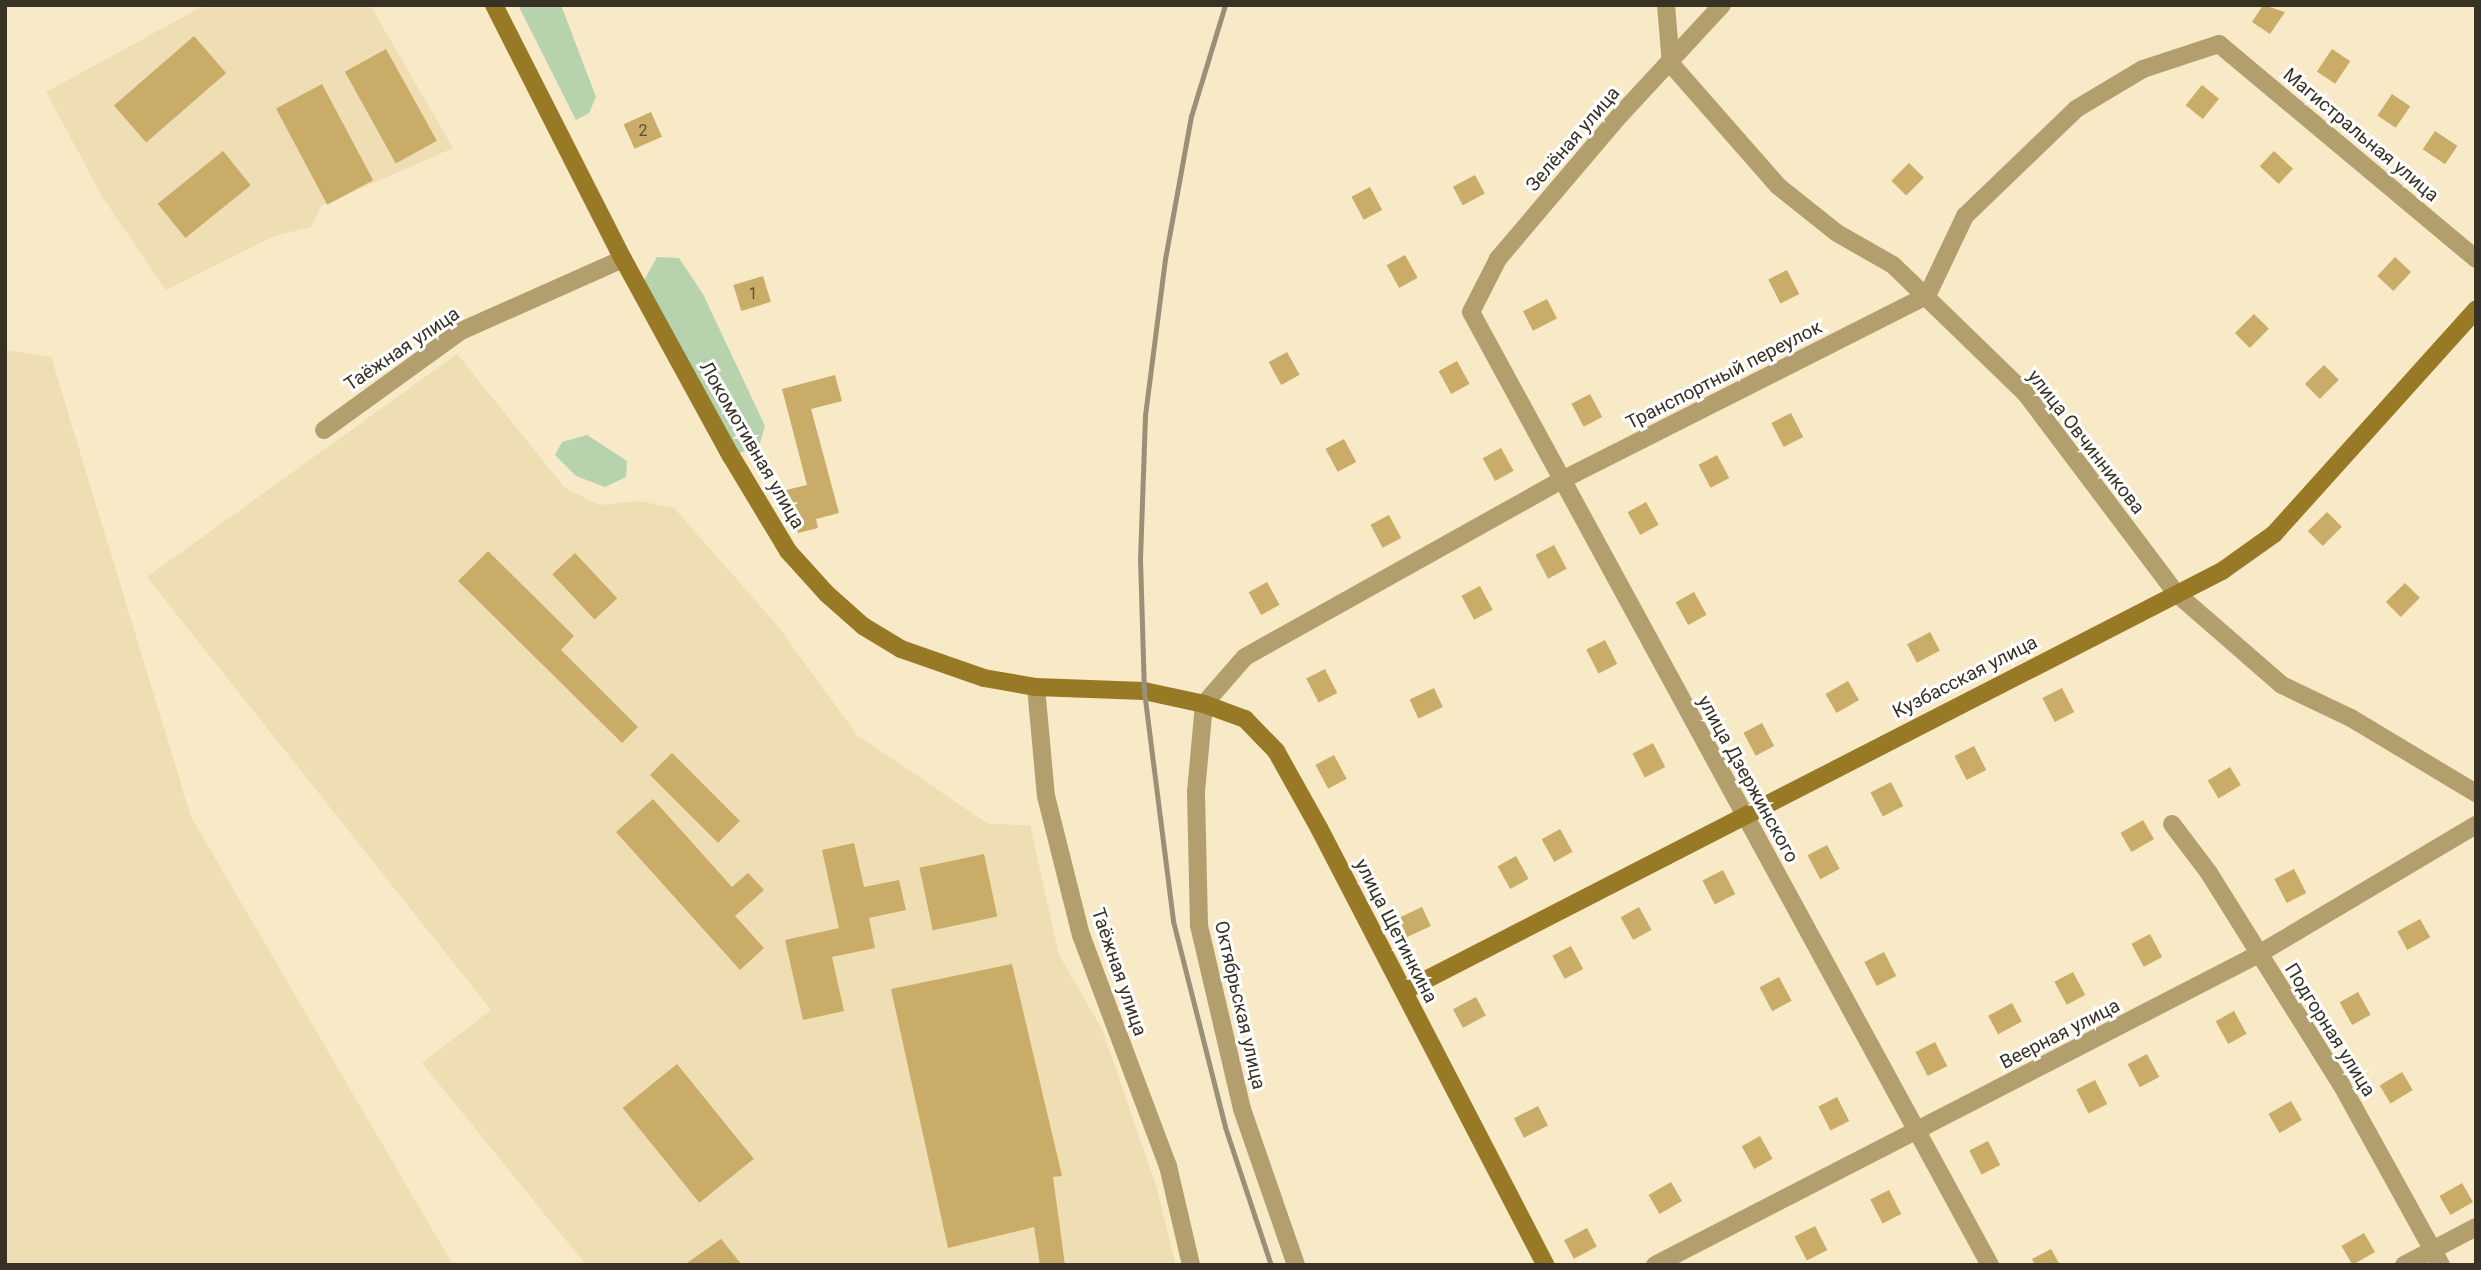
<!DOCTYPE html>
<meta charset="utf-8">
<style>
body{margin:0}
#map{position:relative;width:2481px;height:1270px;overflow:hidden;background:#f8eac7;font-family:Roboto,sans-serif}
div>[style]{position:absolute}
.built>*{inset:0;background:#efddb4}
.green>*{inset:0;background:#b6d3ae}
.building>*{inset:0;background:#c9ac67;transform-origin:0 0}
.street>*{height:18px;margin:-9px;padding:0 9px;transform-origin:9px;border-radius:9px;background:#b39f6e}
.secondary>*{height:18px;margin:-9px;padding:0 9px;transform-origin:9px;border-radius:9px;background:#987926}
.rail>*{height:5px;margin:-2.5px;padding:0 2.5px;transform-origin:2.5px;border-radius:2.5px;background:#9a9077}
span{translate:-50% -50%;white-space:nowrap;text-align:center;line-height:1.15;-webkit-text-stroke:6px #fff;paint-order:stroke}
.number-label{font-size:16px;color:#5c5035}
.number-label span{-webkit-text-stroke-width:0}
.street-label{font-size:19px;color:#383224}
.frame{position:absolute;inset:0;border:7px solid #383224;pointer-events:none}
</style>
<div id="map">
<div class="built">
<div style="clip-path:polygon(205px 5px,370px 5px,453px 148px,321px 206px,311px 227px,274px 236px,166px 290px,103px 198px,46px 92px)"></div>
<div style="clip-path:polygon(5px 350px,51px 357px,191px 817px,453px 1265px,5px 1265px)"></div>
<div style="clip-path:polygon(457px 354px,565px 488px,599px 505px,639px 501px,674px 508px,777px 625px,857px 735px,988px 824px,1030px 825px,1059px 955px,1103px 1031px,1156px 1186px,1176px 1265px,586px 1265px,422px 1063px,491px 1010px,147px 577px)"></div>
</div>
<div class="green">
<div style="clip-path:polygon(518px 5px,561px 5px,596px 97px,589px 113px,576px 120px)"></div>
<div style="clip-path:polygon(657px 257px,679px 258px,703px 294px,765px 426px,760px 443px,749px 450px,731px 456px,640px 288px)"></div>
<div style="clip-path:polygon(587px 435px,627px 461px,626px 477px,605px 487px,576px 476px,555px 455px,562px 442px)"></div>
</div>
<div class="building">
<div style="clip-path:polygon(2263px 5px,2285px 12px,2270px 34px,2252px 22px)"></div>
<div style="left:194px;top:36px;width:49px;height:106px;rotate:49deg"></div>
<div style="left:386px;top:49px;width:105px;height:47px;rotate:61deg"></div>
<div style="left:2332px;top:49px;width:22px;height:27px;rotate:34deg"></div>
<div style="left:322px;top:84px;width:109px;height:52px;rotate:62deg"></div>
<div style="left:2202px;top:85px;width:22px;height:26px;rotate:39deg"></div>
<div style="left:2392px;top:94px;width:22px;height:26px;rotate:34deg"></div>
<div style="left:651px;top:112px;width:27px;height:30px;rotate:66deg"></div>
<div style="left:2435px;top:131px;width:27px;height:22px;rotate:34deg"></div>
<div style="left:223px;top:151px;width:44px;height:84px;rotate:51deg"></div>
<div style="left:2274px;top:151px;width:26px;height:21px;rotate:43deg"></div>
<div style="left:1909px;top:163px;width:21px;height:25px;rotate:45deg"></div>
<div style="left:1475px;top:175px;width:21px;height:25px;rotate:62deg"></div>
<div style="left:1370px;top:187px;width:26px;height:21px;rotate:62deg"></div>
<div style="left:1405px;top:255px;width:26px;height:21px;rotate:61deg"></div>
<div style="left:2395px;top:257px;width:22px;height:26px;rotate:43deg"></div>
<div style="left:1787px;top:270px;width:27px;height:21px;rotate:63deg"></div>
<div style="left:763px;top:276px;width:27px;height:31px;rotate:73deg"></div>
<div style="left:1547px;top:299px;width:22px;height:27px;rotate:63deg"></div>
<div style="left:2254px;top:314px;width:21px;height:27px;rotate:45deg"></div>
<div style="left:1287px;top:352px;width:26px;height:21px;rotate:61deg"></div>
<div style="left:1457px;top:361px;width:26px;height:21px;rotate:61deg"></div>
<div style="left:2324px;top:365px;width:21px;height:27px;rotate:45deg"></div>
<div style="clip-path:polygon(835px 375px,842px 401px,811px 409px,839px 513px,816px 519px,818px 528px,798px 533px,786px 490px,807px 485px,782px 389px)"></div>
<div style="left:1590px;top:394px;width:26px;height:21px;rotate:62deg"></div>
<div style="left:1791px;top:413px;width:27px;height:22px;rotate:63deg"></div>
<div style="left:1344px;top:439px;width:26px;height:21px;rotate:62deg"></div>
<div style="left:1501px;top:448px;width:26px;height:21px;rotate:61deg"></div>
<div style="left:1717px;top:455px;width:26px;height:21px;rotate:62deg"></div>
<div style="left:1646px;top:502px;width:26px;height:21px;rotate:61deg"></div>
<div style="left:2327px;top:512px;width:21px;height:27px;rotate:45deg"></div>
<div style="left:1389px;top:515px;width:26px;height:21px;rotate:62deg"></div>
<div style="left:1554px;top:545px;width:27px;height:21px;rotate:62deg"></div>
<div style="clip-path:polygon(488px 551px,574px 636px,561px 650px,638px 727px,622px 743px,458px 581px)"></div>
<div style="left:575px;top:553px;width:62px;height:31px;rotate:47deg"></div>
<div style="left:1267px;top:582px;width:26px;height:21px;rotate:61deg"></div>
<div style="left:2405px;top:583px;width:21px;height:27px;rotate:45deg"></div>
<div style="left:1480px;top:586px;width:27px;height:21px;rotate:62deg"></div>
<div style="left:1694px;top:592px;width:26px;height:21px;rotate:61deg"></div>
<div style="left:1930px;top:632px;width:21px;height:26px;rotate:62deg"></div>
<div style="left:1605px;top:640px;width:27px;height:21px;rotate:63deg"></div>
<div style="left:1325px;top:669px;width:27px;height:21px;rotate:63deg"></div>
<div style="left:1848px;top:681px;width:22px;height:26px;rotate:60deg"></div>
<div style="left:1434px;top:688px;width:21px;height:27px;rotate:65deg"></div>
<div style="left:2062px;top:688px;width:27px;height:22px;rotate:63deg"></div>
<div style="left:1762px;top:723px;width:26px;height:21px;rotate:62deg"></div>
<div style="left:1653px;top:743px;width:27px;height:23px;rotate:63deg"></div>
<div style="left:1974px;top:746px;width:27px;height:22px;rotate:63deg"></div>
<div style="left:672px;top:753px;width:96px;height:31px;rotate:45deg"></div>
<div style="left:1334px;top:755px;width:27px;height:21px;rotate:62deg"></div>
<div style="left:2230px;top:767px;width:21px;height:26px;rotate:59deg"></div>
<div style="left:1891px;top:782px;width:27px;height:23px;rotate:63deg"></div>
<div style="clip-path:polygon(653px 799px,732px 887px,748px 873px,764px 890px,735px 916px,764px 948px,740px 970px,616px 832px)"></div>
<div style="left:2143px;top:820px;width:22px;height:26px;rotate:60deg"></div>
<div style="left:1560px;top:829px;width:26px;height:21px;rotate:61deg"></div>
<div style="clip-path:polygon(854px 843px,864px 887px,899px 880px,906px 910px,869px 918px,875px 948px,832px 957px,844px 1011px,803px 1020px,785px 940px,839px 928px,822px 850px)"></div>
<div style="left:1827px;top:845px;width:27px;height:22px;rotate:62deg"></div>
<div style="left:984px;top:854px;width:64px;height:66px;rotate:78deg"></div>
<div style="left:1516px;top:856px;width:26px;height:21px;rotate:61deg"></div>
<div style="left:2294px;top:869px;width:27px;height:22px;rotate:63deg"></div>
<div style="left:1723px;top:870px;width:27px;height:23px;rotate:63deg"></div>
<div style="left:1422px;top:907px;width:21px;height:26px;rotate:65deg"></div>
<div style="left:1639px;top:907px;width:26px;height:21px;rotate:61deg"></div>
<div style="left:2420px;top:919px;width:21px;height:26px;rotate:61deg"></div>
<div style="left:2150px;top:934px;width:26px;height:21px;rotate:62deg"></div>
<div style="left:1571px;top:946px;width:26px;height:21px;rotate:62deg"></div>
<div style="left:1884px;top:952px;width:27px;height:22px;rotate:63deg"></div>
<div style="clip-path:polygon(1012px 964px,1062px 1176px,1053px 1177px,1065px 1265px,1040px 1265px,1034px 1227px,948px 1248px,891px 989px)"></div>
<div style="left:2073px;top:972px;width:26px;height:21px;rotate:62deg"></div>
<div style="left:1779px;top:977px;width:27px;height:22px;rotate:62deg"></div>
<div style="left:2358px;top:992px;width:26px;height:21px;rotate:61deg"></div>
<div style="left:1476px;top:997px;width:21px;height:26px;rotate:62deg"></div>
<div style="left:2012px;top:1003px;width:21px;height:27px;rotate:62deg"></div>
<div style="left:2234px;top:1011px;width:26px;height:21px;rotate:61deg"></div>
<div style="left:1935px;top:1042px;width:27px;height:22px;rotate:63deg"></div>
<div style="left:2147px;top:1054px;width:26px;height:22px;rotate:62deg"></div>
<div style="left:677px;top:1064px;width:122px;height:70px;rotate:51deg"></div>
<div style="left:2402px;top:1072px;width:21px;height:26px;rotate:59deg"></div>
<div style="left:2095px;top:1080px;width:27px;height:21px;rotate:63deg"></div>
<div style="left:1837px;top:1097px;width:27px;height:21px;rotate:63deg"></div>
<div style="left:2291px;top:1101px;width:22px;height:26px;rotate:60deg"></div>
<div style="left:1538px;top:1106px;width:22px;height:27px;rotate:63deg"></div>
<div style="left:1760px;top:1136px;width:26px;height:21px;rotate:61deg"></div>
<div style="left:1988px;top:1141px;width:27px;height:21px;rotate:63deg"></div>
<div style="left:1671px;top:1182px;width:22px;height:26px;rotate:60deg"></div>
<div style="left:2462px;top:1183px;width:22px;height:26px;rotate:60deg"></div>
<div style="left:1889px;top:1190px;width:27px;height:21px;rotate:63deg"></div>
<div style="left:1815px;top:1226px;width:27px;height:23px;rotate:63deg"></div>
<div style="left:1587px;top:1228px;width:21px;height:26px;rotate:62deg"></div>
<div style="left:2364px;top:1233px;width:22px;height:26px;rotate:60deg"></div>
<div style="clip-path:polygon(721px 1239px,742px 1265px,684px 1265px)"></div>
<div style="clip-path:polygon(2051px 1249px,2060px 1265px,2035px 1265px,2032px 1259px)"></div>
</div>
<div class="street">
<div style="left:1666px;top:5px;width:59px;rotate:85.2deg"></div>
<div style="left:1671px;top:64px;width:162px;rotate:48.7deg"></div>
<div style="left:1778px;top:186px;width:75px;rotate:38.5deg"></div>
<div style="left:1837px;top:233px;width:64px;rotate:29.7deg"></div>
<div style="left:1893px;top:265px;width:185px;rotate:44.1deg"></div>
<div style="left:2026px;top:394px;width:249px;rotate:53deg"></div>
<div style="left:2176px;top:593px;width:140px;rotate:41deg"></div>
<div style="left:2282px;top:685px;width:76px;rotate:25.6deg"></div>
<div style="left:2351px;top:718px;width:146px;rotate:31deg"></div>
<div style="left:1722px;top:5px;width:150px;rotate:132.8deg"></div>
<div style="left:1620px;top:115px;width:189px;rotate:130.3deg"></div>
<div style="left:1498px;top:259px;width:59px;rotate:117deg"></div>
<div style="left:1471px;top:312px;width:1085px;rotate:61.43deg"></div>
<div style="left:324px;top:430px;width:169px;rotate:-35.9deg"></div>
<div style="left:461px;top:331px;width:177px;rotate:-24deg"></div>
<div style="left:1036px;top:687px;width:109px;rotate:84.8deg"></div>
<div style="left:1046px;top:796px;width:143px;rotate:75.9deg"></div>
<div style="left:1081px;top:935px;width:247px;rotate:69.4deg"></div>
<div style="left:1168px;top:1166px;width:102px;rotate:76.9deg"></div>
<div style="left:2172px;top:824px;width:61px;rotate:52.9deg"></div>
<div style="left:2209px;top:873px;width:249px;rotate:58deg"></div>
<div style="left:2341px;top:1084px;width:207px;rotate:61.1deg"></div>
<div style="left:1296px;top:1265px;width:165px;rotate:-109.1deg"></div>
<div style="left:1242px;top:1109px;width:189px;rotate:-103.2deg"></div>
<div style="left:1199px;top:925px;width:133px;rotate:-91.3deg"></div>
<div style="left:1196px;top:792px;width:88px;rotate:-84.8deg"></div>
<div style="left:1204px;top:704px;width:62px;rotate:-48.9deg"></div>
<div style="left:1245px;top:657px;width:363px;rotate:-29.2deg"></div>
<div style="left:1562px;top:480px;width:409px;rotate:-26.8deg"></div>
<div style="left:1927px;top:296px;width:89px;rotate:-64.6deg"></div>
<div style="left:1965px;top:216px;width:154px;rotate:-43.9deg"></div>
<div style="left:2076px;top:109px;width:78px;rotate:-30.8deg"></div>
<div style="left:2143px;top:69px;width:80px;rotate:-18.2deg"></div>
<div style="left:2219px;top:44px;width:335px;rotate:39.9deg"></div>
<div style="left:1655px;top:1265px;width:677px;rotate:-27.25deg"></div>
<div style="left:2257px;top:955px;width:255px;rotate:-30.7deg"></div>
<div style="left:2404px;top:1265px;width:81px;rotate:-27.8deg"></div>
</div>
<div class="secondary">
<div style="left:494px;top:5px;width:285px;rotate:63.1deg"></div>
<div style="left:623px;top:259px;width:225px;rotate:61.3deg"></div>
<div style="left:731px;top:456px;width:111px;rotate:59deg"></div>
<div style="left:788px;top:551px;width:58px;rotate:47.8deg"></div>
<div style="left:827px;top:594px;width:48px;rotate:41.6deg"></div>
<div style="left:863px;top:626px;width:44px;rotate:31.2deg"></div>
<div style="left:901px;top:649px;width:88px;rotate:19.3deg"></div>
<div style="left:984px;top:678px;width:53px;rotate:9.8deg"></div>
<div style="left:1036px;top:687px;width:108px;rotate:2.1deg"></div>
<div style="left:1144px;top:691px;width:61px;rotate:12.2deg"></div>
<div style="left:1204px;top:704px;width:44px;rotate:20.1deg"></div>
<div style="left:1245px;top:719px;width:45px;rotate:45.9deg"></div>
<div style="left:1276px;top:751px;width:88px;rotate:60.8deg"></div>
<div style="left:1319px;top:828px;width:492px;rotate:62.6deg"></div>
<div style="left:1404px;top:991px;width:920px;rotate:-27.18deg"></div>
<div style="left:2222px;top:571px;width:64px;rotate:-35.4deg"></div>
<div style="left:2274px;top:534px;width:302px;rotate:-48deg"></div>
</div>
<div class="rail">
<div style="left:1225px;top:5px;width:116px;rotate:107deg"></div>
<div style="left:1191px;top:116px;width:145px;rotate:100.3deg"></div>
<div style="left:1165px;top:259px;width:158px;rotate:97.3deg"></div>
<div style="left:1145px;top:416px;width:142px;rotate:92deg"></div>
<div style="left:1140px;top:558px;width:133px;rotate:88.3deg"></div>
<div style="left:1144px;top:691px;width:232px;rotate:82.8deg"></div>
<div style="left:1173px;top:921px;width:212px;rotate:75.8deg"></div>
<div style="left:1225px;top:1127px;width:145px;rotate:71.6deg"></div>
</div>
<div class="number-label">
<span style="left:643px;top:131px">2</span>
<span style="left:753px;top:294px">1</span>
</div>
<div class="street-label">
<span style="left:2361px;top:135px;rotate:40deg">Магистральная улица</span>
<span style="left:1573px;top:139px;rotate:-49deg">Зелёная улица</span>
<span style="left:402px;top:349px;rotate:-34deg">Таёжная улица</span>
<span style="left:1724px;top:375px;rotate:-27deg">Транспортный переулок</span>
<span style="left:2086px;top:442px;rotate:52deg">улица Овчинникова</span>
<span style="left:752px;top:445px;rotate:60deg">Локомотивная улица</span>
<span style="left:1965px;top:677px;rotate:-27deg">Кузбасская улица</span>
<span style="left:1748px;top:779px;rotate:61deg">улица Дзержинского</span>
<span style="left:1396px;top:931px;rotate:63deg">улица Щетинкина</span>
<span style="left:1119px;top:972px;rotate:71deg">Таёжная улица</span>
<span style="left:1240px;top:1005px;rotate:77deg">Октябрьская улица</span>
<span style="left:2330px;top:1030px;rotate:58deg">Подгорная улица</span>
<span style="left:2060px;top:1034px;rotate:-27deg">Веерная улица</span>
</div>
<div class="frame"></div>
</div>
